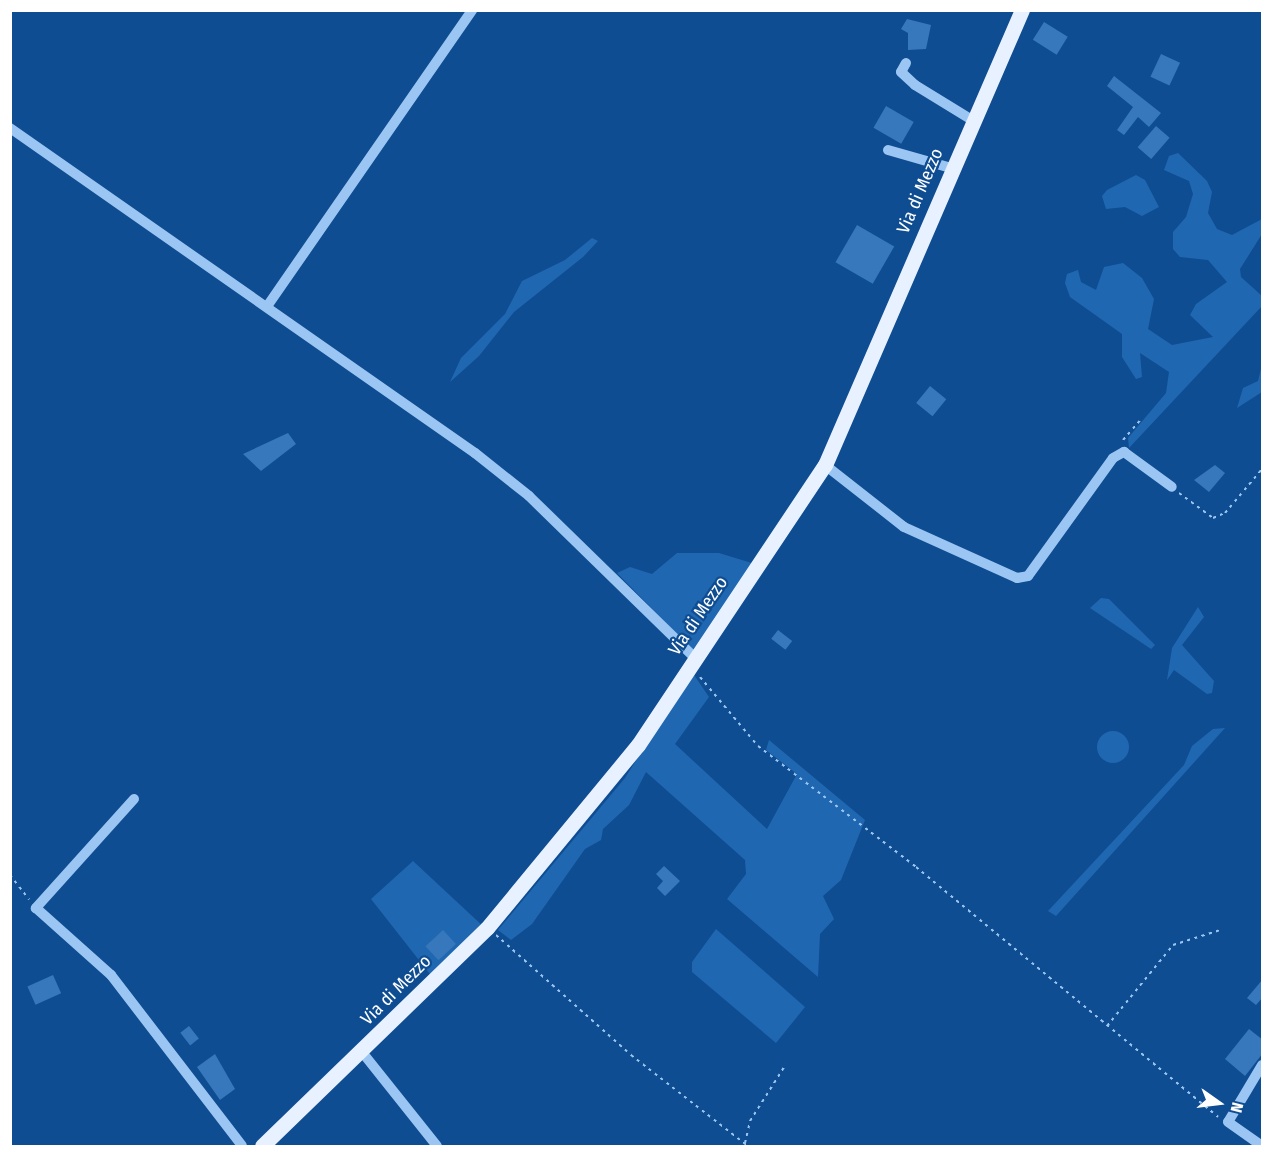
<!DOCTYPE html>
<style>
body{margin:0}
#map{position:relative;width:1273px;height:1157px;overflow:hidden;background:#0f4d92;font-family:"Fira Sans Condensed",sans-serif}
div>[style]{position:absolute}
.green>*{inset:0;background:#2067b2}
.round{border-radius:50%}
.building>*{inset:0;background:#3777bb;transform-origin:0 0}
.path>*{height:2px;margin-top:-1px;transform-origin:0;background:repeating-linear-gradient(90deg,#9bc6f4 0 3px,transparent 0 7.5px)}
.minor>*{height:10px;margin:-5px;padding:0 5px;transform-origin:5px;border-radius:5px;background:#9bc6f4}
.major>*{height:15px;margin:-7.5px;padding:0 7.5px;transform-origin:7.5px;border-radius:7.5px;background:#e8f1ff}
span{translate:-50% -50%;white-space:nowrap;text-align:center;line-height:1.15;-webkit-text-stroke:4.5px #0f4d92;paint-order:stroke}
.street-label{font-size:18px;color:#fff}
.frame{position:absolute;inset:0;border:12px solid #fff;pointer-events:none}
.north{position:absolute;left:1189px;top:1073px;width:60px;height:60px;-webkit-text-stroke:4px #0f4d92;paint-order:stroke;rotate:104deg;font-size:16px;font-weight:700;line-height:24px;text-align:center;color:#fff}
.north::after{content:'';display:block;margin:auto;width:21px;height:27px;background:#fff;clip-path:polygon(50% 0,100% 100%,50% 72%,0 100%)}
</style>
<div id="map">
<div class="green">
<div style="clip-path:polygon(1178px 153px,1207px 181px,1212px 192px,1208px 213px,1217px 229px,1232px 235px,1262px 219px,1262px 234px,1240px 269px,1241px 277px,1262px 296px,1262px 306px,1129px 448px,1128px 438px,1166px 393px,1169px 372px,1140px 353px,1142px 377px,1136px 379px,1122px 357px,1122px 334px,1070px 297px,1065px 283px,1067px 274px,1078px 270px,1081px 282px,1096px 290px,1104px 267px,1123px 263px,1142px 278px,1154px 299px,1148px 329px,1172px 345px,1213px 337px,1190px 315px,1196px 304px,1227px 282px,1208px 260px,1180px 257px,1173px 249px,1173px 232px,1186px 217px,1193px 194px,1189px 181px,1164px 170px,1169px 156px)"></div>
<div style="clip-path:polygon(1136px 175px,1145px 180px,1159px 207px,1142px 216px,1125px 207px,1106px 209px,1102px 196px,1107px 190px)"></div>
<div style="clip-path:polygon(592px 238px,598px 241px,583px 257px,514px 312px,479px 356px,450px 382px,461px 358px,505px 314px,522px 281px,565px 260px)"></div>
<div style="clip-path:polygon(1262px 365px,1262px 392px,1237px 408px,1243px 388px,1258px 381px)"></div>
<div style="clip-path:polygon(677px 553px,719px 553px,755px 564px,695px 652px,617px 573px,630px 567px,652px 574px)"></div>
<div style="clip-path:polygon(1101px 598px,1109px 599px,1155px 645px,1151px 649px,1090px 608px)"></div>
<div style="clip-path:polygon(1198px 607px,1204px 617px,1182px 645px,1214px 681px,1212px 693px,1207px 694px,1174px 670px,1167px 680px,1172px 648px)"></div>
<div style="clip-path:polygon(692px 672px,709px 697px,675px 744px,767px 829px,797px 774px,766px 750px,769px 740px,865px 820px,841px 880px,823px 896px,834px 919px,820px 934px,818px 977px,727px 899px,746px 874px,745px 860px,646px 772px,629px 805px,603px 829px,601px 840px,585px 849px,532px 924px,511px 940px,498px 930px,625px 778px)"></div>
<div style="clip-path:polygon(1225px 728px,1056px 916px,1048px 911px,1184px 765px,1192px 746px,1213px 729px)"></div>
<div class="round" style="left:1097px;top:731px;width:32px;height:32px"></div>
<div style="clip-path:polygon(413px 861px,485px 928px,433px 978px,371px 899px)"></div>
<div style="clip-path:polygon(716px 929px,805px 1007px,776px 1043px,692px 972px,692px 962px)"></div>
</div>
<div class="building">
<div style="clip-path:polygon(907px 19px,931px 25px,926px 49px,908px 50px,908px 33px,901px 29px)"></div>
<div style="left:1044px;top:22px;width:28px;height:21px;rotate:32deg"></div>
<div style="left:1161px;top:54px;width:21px;height:25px;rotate:25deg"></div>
<div style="clip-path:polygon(1114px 76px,1161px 113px,1149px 127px,1138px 117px,1124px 135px,1117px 130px,1133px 107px,1107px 86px)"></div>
<div style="left:886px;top:106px;width:32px;height:25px;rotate:30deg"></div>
<div style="left:1156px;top:126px;width:18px;height:28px;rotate:41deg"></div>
<div style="left:857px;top:225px;width:43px;height:43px;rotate:30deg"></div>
<div style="left:930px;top:386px;width:21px;height:22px;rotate:39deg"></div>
<div style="clip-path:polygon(288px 433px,296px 444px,261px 471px,243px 454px)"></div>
<div style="clip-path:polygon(1215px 465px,1225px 473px,1209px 492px,1194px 480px)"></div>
<div style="left:778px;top:630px;width:18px;height:11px;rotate:38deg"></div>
<div style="clip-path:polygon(664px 866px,680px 881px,665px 896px,657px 888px,663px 881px,656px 874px)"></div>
<div style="left:443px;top:930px;width:19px;height:24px;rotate:47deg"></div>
<div style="left:53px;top:975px;width:20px;height:28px;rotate:66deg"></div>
<div style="clip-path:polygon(1263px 979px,1263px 997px,1256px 1005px,1247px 998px)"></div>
<div style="left:189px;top:1026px;width:16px;height:11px;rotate:52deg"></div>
<div style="clip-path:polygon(1249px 1029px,1263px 1040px,1263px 1053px,1245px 1076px,1225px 1059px)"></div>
<div style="clip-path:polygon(215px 1054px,235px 1089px,220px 1100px,197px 1067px)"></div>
</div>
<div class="path">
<div style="left:1123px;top:440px;width:29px;rotate:-49deg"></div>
<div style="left:1179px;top:493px;width:42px;rotate:36.3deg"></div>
<div style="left:1213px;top:518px;width:13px;rotate:-23deg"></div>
<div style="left:1225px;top:513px;width:57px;rotate:-49.9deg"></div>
<div style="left:700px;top:677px;width:90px;rotate:50deg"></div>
<div style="left:758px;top:746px;width:199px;rotate:37.4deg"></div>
<div style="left:916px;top:867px;width:392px;rotate:39.6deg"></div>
<div style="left:10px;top:875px;width:31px;rotate:52deg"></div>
<div style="left:496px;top:935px;width:181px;rotate:41.6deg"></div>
<div style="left:631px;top:1055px;width:148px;rotate:37.9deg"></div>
<div style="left:1107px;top:1026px;width:104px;rotate:-50.8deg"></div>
<div style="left:1173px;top:945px;width:52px;rotate:-17.7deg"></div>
<div style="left:745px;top:1143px;width:23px;rotate:-77deg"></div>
<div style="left:750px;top:1121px;width:67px;rotate:-57.7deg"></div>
</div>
<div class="minor">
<div style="left:906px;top:63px;width:10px;rotate:119deg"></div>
<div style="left:901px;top:72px;width:19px;rotate:43deg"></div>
<div style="left:915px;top:85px;width:67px;rotate:31.6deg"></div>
<div style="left:10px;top:128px;width:567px;rotate:34.95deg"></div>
<div style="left:475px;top:453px;width:69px;rotate:38.5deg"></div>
<div style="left:529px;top:496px;width:229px;rotate:44.3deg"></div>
<div style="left:888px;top:150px;width:66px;rotate:15.9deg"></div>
<div style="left:268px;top:305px;width:359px;rotate:-55.3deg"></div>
<div style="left:825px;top:465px;width:100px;rotate:38.1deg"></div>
<div style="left:904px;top:527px;width:124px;rotate:24.3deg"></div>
<div style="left:1017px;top:578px;width:11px;rotate:-10deg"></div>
<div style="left:1028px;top:576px;width:145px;rotate:-54.2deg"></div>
<div style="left:1113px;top:458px;width:13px;rotate:-29deg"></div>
<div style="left:1124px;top:452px;width:59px;rotate:36.1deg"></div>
<div style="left:134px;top:799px;width:147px;rotate:132deg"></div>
<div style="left:36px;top:908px;width:101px;rotate:41.8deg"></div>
<div style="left:111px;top:975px;width:215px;rotate:52.5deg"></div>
<div style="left:362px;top:1052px;width:120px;rotate:51.4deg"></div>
<div style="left:1262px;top:1065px;width:66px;rotate:120.8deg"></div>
<div style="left:1228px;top:1122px;width:42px;rotate:35.2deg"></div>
</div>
<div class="major">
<div style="left:262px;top:1146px;width:313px;rotate:-44.1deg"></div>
<div style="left:487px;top:928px;width:237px;rotate:-50.5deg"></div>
<div style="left:638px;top:745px;width:337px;rotate:-56.3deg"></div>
<div style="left:825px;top:465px;width:496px;rotate:-66.6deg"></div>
</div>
<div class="street-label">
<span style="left:920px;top:191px;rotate:-67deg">Via di Mezzo</span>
<span style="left:698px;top:616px;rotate:-56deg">Via di Mezzo</span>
<span style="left:396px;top:990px;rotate:-45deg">Via di Mezzo</span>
</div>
<div class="frame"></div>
<div class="north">N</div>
</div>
